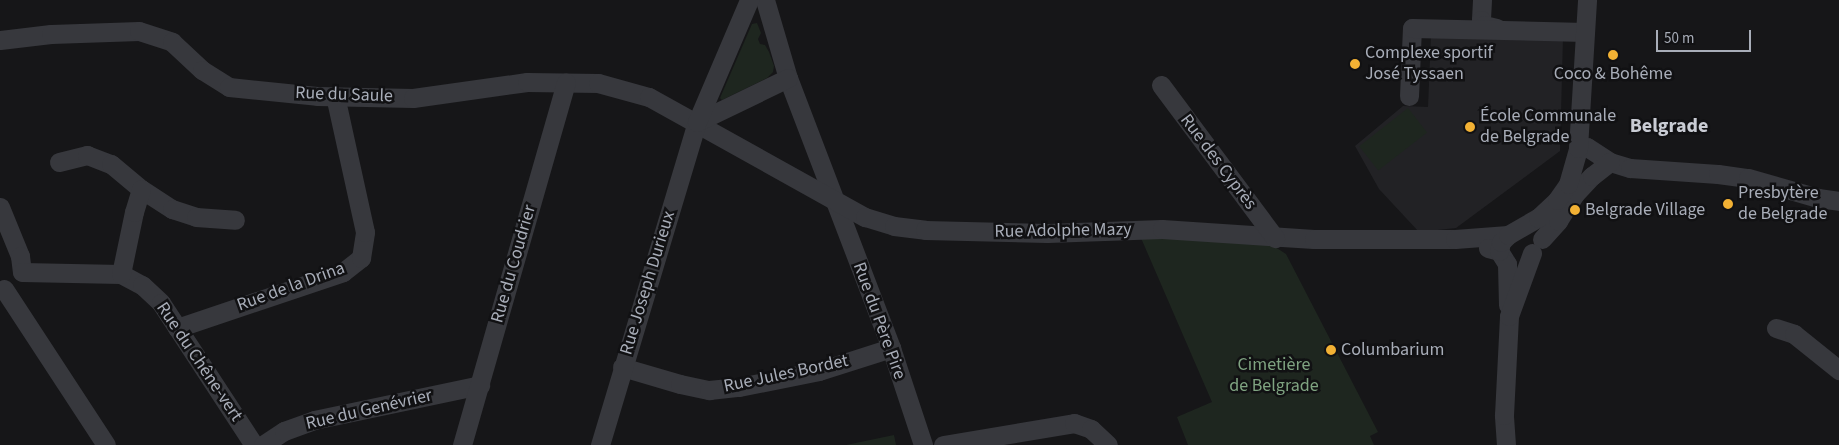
<!DOCTYPE html>
<meta charset="utf-8">
<style>
body{margin:0}
#map{position:relative;width:1839px;height:445px;overflow:hidden;background:#161618;font-family:"Source Sans 3",sans-serif}
div>[style]{position:absolute}
.built>*{inset:0;background:#222225}
.green>*{inset:0;background:#1e261f;transform-origin:0 0}
.minor>*{height:19px;margin:-9.5px;padding:0 9.5px;transform-origin:9.5px;border-radius:9.5px;background:#37383d}
.dots>*{width:14px;height:14px;translate:-50% -50%;box-sizing:border-box;border:2px solid #111113;border-radius:50%}
span{translate:-50% -50%;white-space:nowrap;text-align:center;line-height:1.15;-webkit-text-stroke:5px #111113;paint-order:stroke}
.poi-label{font-size:18px;color:#a8adb8}
.left{translate:0 -50%;text-align:left}
.street-label{font-size:18px;color:#a8adb8}
.park-label{font-size:18px;color:#7fa381}
.quarter-label{font-size:20px;color:#c9ccd4;font-weight:700}
.scale{position:absolute;left:1656px;top:30px;width:95px;height:22px;box-sizing:border-box;border:2px solid #a8adb8;border-top:0;padding-left:6px;font-size:15px;line-height:18px;white-space:nowrap;color:#a8adb8;-webkit-text-stroke:4px #111113;paint-order:stroke}
</style>
<div id="map">
<div class="built">
<div style="clip-path:polygon(1431px 35px,1563px 38px,1560px 151px,1456px 228px,1419px 232px,1379px 189px,1355px 146px,1403px 106px,1428px 107px)"></div>
</div>
<div class="green">
<div style="clip-path:polygon(757px 23px,761px 33px,758px 39px,760px 44px,765px 45px,769px 52px,774px 66px,773px 72px,767px 78px,722px 100px,720px 98px,752px 24px)"></div>
<div style="left:1408px;top:108px;width:31px;height:62px;rotate:52deg"></div>
<div style="clip-path:polygon(1153px 235px,1272px 245px,1286px 254px,1378px 432px,1370px 436px,1374px 445px,1188px 445px,1177px 417px,1212px 402px,1141px 238px)"></div>
<div style="clip-path:polygon(894px 435px,896px 445px,846px 445px)"></div>
</div>
<div class="minor">
<div style="left:765px;top:0;width:81px;rotate:73.6deg"></div>
<div style="left:788px;top:78px;width:289px;rotate:69.1deg"></div>
<div style="left:891px;top:348px;width:102px;rotate:71.7deg"></div>
<div style="left:1482px;top:0;width:20px;rotate:93deg"></div>
<div style="left:1481px;top:20px;width:6px;rotate:59deg"></div>
<div style="left:1484px;top:25px;width:13px;rotate:13deg"></div>
<div style="left:0;top:40px;width:51px;rotate:-6.7deg"></div>
<div style="left:51px;top:34px;width:88px;rotate:-2deg"></div>
<div style="left:139px;top:31px;width:35px;rotate:18deg"></div>
<div style="left:172px;top:42px;width:41px;rotate:43deg"></div>
<div style="left:202px;top:70px;width:32px;rotate:32deg"></div>
<div style="left:229px;top:87px;width:88px;rotate:5.8deg"></div>
<div style="left:317px;top:96px;width:96px;rotate:1.2deg"></div>
<div style="left:413px;top:98px;width:115px;rotate:-8deg"></div>
<div style="left:527px;top:82px;width:71px;rotate:0.8deg"></div>
<div style="left:598px;top:83px;width:53px;rotate:15.4deg"></div>
<div style="left:649px;top:97px;width:247px;rotate:29.1deg"></div>
<div style="left:865px;top:217px;width:30px;rotate:17deg"></div>
<div style="left:894px;top:226px;width:31px;rotate:7deg"></div>
<div style="left:925px;top:230px;width:122px;rotate:1.4deg"></div>
<div style="left:1047px;top:233px;width:115px;rotate:-2deg"></div>
<div style="left:1162px;top:229px;width:152px;rotate:3.8deg"></div>
<div style="left:1314px;top:239px;width:141px"></div>
<div style="left:1455px;top:239px;width:53px;rotate:-4.3deg"></div>
<div style="left:1161px;top:85px;width:191px;rotate:53.3deg"></div>
<div style="left:1409px;top:96px;width:68px;rotate:-87.5deg"></div>
<div style="left:1412px;top:28px;width:173px;rotate:1.3deg"></div>
<div style="left:697px;top:122px;width:101px;rotate:-25.8deg"></div>
<div style="left:1578px;top:148px;width:9px;rotate:-6deg"></div>
<div style="left:1587px;top:147px;width:27px;rotate:33deg"></div>
<div style="left:1610px;top:162px;width:21px;rotate:17deg"></div>
<div style="left:1630px;top:168px;width:88px;rotate:3.9deg"></div>
<div style="left:1718px;top:174px;width:30px;rotate:8deg"></div>
<div style="left:1748px;top:178px;width:73px;rotate:15.9deg"></div>
<div style="left:1818px;top:198px;width:21px;rotate:8deg"></div>
<div style="left:59px;top:162px;width:29px;rotate:-14deg"></div>
<div style="left:87px;top:155px;width:26px;rotate:21deg"></div>
<div style="left:111px;top:164px;width:39px;rotate:40deg"></div>
<div style="left:141px;top:189px;width:37px;rotate:33deg"></div>
<div style="left:172px;top:209px;width:25px;rotate:18deg"></div>
<div style="left:196px;top:217px;width:39px;rotate:4deg"></div>
<div style="left:0;top:207px;width:53px;rotate:67.8deg"></div>
<div style="left:20px;top:256px;width:16px;rotate:83deg"></div>
<div style="left:1542px;top:239px;width:24px;rotate:-48deg"></div>
<div style="left:1558px;top:221px;width:31px;rotate:-58deg"></div>
<div style="left:1574px;top:195px;width:26px;rotate:-47deg"></div>
<div style="left:1592px;top:176px;width:23px;rotate:-38deg"></div>
<div style="left:1488px;top:248px;width:11px;rotate:15deg"></div>
<div style="left:1499px;top:251px;width:15px;rotate:58deg"></div>
<div style="left:1507px;top:264px;width:41px;rotate:88.6deg"></div>
<div style="left:1499px;top:251px;width:9px;rotate:-77deg"></div>
<div style="left:1501px;top:242px;width:10px;rotate:-45deg"></div>
<div style="left:1508px;top:235px;width:34px;rotate:-30deg"></div>
<div style="left:1538px;top:218px;width:26px;rotate:-43deg"></div>
<div style="left:1557px;top:200px;width:19px;rotate:-55deg"></div>
<div style="left:1568px;top:184px;width:37px;rotate:-74deg"></div>
<div style="left:1578px;top:148px;width:148px;rotate:-86.5deg"></div>
<div style="left:22px;top:272px;width:99px;rotate:1.2deg"></div>
<div style="left:121px;top:274px;width:24px;rotate:28deg"></div>
<div style="left:142px;top:285px;width:26px;rotate:43deg"></div>
<div style="left:161px;top:303px;width:170px;rotate:56.8deg"></div>
<div style="left:121px;top:274px;width:63px;rotate:-78.2deg"></div>
<div style="left:134px;top:212px;width:24px;rotate:-73deg"></div>
<div style="left:4px;top:289px;width:186px;rotate:56.8deg"></div>
<div style="left:177px;top:328px;width:175px;rotate:-18.6deg"></div>
<div style="left:343px;top:272px;width:23px;rotate:-38deg"></div>
<div style="left:361px;top:258px;width:26px;rotate:-81deg"></div>
<div style="left:365px;top:232px;width:139px;rotate:-102.4deg"></div>
<div style="left:1776px;top:328px;width:19px;rotate:18deg"></div>
<div style="left:1794px;top:334px;width:58px;rotate:38.7deg"></div>
<div style="left:622px;top:367px;width:60px;rotate:16.3deg"></div>
<div style="left:680px;top:384px;width:30px;rotate:12deg"></div>
<div style="left:709px;top:390px;width:30px;rotate:-6deg"></div>
<div style="left:739px;top:387px;width:82px;rotate:-11.3deg"></div>
<div style="left:819px;top:371px;width:76px;rotate:-17.7deg"></div>
<div style="left:263px;top:445px;width:25px;rotate:-34deg"></div>
<div style="left:284px;top:431px;width:32px;rotate:-20deg"></div>
<div style="left:314px;top:420px;width:170px;rotate:-11.9deg"></div>
<div style="left:462px;top:445px;width:377px;rotate:-74deg"></div>
<div style="left:600px;top:445px;width:337px;rotate:-73.3deg"></div>
<div style="left:697px;top:122px;width:133px;rotate:-66.9deg"></div>
<div style="left:943px;top:445px;width:133px;rotate:-9.5deg"></div>
<div style="left:1074px;top:423px;width:18px;rotate:19deg"></div>
<div style="left:1091px;top:429px;width:23px;rotate:43deg"></div>
<div style="left:1506px;top:445px;width:30px;rotate:-94deg"></div>
<div style="left:1504px;top:415px;width:99px;rotate:-87.1deg"></div>
<div style="left:1509px;top:316px;width:67px;rotate:-69.9deg"></div>
</div>
<div class="dots">
<div style="left:1613px;top:55px;background:#f2b134"></div>
<div style="left:1355px;top:64px;background:#f2b134"></div>
<div style="left:1470px;top:127px;background:#f2b134"></div>
<div style="left:1728px;top:204px;background:#f2b134"></div>
<div style="left:1575px;top:210px;background:#f2b134"></div>
<div style="left:1331px;top:350px;background:#f2b134"></div>
</div>
<div class="poi-label">
<span class="left" style="left:1365px;top:64px">Complexe sportif<br>José Tyssaen</span>
<span style="left:1613px;top:74px">Coco &amp; Bohême</span>
<span class="left" style="left:1480px;top:127px">École Communale<br>de Belgrade</span>
<span class="left" style="left:1738px;top:204px">Presbytère<br>de Belgrade</span>
<span class="left" style="left:1585px;top:210px">Belgrade Village</span>
<span class="left" style="left:1341px;top:350px">Columbarium</span>
</div>
<div class="street-label">
<span style="left:344px;top:95px;rotate:2deg">Rue du Saule</span>
<span style="left:1218px;top:162px;rotate:53deg">Rue des Cyprès</span>
<span style="left:1063px;top:231px;rotate:-1deg">Rue Adolphe Mazy</span>
<span style="left:514px;top:264px;rotate:-74deg">Rue du Coudrier</span>
<span style="left:648px;top:283px;rotate:-73deg">Rue Joseph Durieux</span>
<span style="left:291px;top:287px;rotate:-20deg">Rue de la Drina</span>
<span style="left:879px;top:321px;rotate:70deg">Rue du Père Pire</span>
<span style="left:199px;top:362px;rotate:56deg">Rue du Chêne-vert</span>
<span style="left:786px;top:374px;rotate:-12deg">Rue Jules Bordet</span>
<span style="left:369px;top:410px;rotate:-13deg">Rue du Genévrier</span>
</div>
<div class="park-label">
<span style="left:1274px;top:376px">Cimetière<br>de Belgrade</span>
</div>
<div class="quarter-label">
<span style="left:1669px;top:126px">Belgrade</span>
</div>
<div class="scale">50 m</div>
</div>
